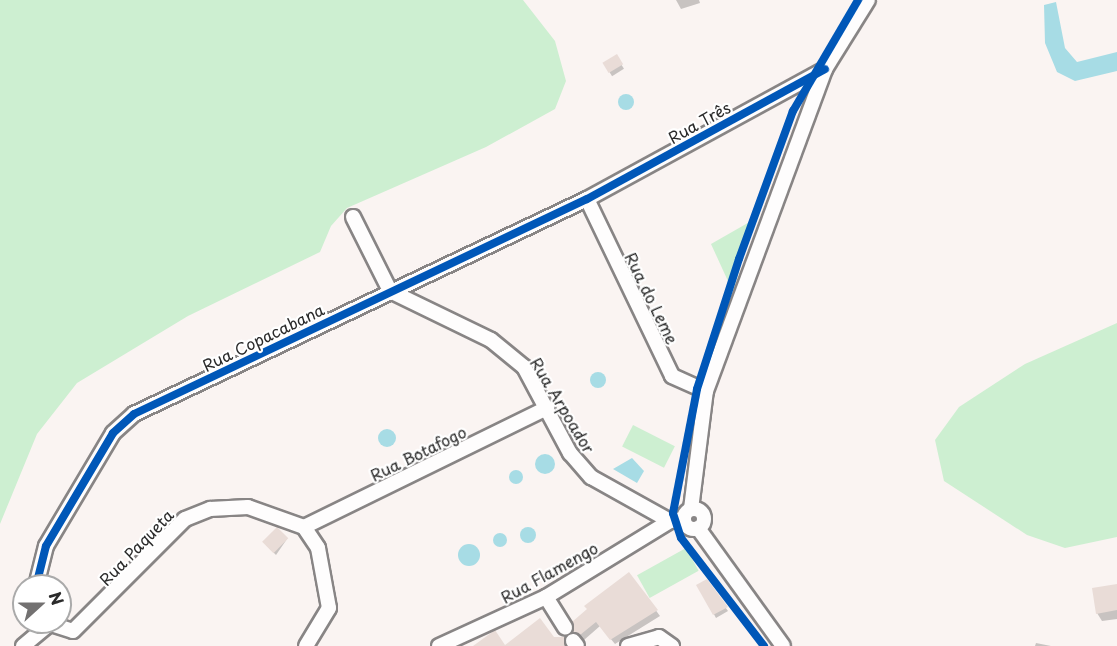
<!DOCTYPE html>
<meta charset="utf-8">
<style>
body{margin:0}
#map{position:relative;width:1117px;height:646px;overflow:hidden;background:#faf4f2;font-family:"Playpen Sans",sans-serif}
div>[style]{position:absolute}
.green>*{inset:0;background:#cdefd1;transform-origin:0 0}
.water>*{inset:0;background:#a7dce5}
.round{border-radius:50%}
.shadow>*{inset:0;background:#0003;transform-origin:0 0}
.building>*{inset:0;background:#e9dcd7;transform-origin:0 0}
.roads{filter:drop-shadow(2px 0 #888585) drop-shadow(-2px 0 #888585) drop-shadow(0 2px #888585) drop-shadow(0 -2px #888585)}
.street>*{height:14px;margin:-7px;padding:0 7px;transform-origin:7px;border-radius:7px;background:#fefdfd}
.street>.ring{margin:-7px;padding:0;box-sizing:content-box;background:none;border:14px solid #fefdfd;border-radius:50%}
.cycleway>*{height:8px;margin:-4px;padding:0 4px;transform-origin:4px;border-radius:4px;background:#0057b8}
span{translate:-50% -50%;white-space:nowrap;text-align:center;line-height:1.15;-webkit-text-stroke:4.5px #fff;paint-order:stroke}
.street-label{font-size:16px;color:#2b2b2b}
.north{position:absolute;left:12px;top:574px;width:60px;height:60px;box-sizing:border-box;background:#fff;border:2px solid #aaa;border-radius:50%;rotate:69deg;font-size:16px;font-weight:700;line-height:24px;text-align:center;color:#2b2b2b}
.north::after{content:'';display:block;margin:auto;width:21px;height:27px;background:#737171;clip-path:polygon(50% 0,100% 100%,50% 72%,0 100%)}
</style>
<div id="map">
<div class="green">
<div style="clip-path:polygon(0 0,523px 0,555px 41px,566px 81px,555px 109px,486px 147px,347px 208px,331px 226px,320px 252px,188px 316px,77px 383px,37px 434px,0 524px)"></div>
<div style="clip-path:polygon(753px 220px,733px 292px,711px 244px)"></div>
<div style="clip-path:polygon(1117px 323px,1117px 537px,1065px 548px,1027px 535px,944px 481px,935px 440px,959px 407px,1025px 364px)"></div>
<div style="left:633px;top:425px;width:47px;height:24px;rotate:27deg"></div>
<div style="left:686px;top:548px;width:26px;height:56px;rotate:61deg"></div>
</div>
<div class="water">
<div style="clip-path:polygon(1056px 2px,1065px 48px,1077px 62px,1117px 52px,1117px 71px,1075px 81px,1057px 72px,1045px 43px,1044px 5px)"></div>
<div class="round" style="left:618px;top:94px;width:16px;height:16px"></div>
<div class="round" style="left:590px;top:372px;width:16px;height:16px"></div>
<div class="round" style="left:378px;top:429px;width:18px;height:18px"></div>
<div class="round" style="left:535px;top:454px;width:20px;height:20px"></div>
<div style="clip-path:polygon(632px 458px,644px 471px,637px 483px,613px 469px)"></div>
<div class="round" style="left:509px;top:470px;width:14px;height:14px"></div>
<div class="round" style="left:520px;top:527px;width:16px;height:16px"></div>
<div class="round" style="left:493px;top:533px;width:14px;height:14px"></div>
<div class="round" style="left:458px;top:544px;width:22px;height:22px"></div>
</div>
<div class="shadow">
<div style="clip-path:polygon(676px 0,699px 0,700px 3px,681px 9px)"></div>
<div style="left:616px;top:56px;width:15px;height:14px;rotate:58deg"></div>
<div style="clip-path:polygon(287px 539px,276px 555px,266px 545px)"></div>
<div style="clip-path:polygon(629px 574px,660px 616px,615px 644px,600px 626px,584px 640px,578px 637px,574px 632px)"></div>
<div style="clip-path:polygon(706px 581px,728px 611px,716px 618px,698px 585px)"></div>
<div style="clip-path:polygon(1117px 586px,1117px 619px,1102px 621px,1097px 613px)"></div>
<div style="clip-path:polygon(1036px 643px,1051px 646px,1035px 646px)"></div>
</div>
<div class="building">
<div style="left:617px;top:54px;width:12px;height:17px;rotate:59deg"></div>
<div style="left:277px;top:527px;width:16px;height:21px;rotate:45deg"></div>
<div style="clip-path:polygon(629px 572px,658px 610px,610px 640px,596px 622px,580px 635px,573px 632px,572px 622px,587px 609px,584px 606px)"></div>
<div style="clip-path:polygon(707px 579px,728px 607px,713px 615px,696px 585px)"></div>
<div style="clip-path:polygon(1117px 584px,1117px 610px,1096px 614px,1092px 588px)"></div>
<div style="clip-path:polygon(540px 618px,554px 637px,565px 637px,566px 646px,473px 646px,495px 630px,505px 645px)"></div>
</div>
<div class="roads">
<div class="street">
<div style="left:587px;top:199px;width:196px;rotate:64.3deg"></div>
<div style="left:672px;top:376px;width:37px;rotate:24deg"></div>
<div style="left:353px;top:217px;width:83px;rotate:63.4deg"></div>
<div style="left:390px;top:291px;width:112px;rotate:25.9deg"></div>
<div style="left:491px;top:340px;width:43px;rotate:39.3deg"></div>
<div style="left:524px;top:367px;width:98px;rotate:61.9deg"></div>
<div style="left:570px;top:453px;width:32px;rotate:49deg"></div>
<div style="left:591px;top:477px;width:90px;rotate:29.1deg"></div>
<div style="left:670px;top:521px;width:14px;rotate:-8deg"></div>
<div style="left:691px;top:509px;width:119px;rotate:-82.8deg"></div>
<div style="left:706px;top:391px;width:343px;rotate:-69.7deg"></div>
<div style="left:825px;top:69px;width:81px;rotate:-58.1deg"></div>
<div class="ring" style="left:684px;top:509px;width:6px;height:6px"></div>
<div style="left:304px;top:527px;width:271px;rotate:-26.1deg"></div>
<div style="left:698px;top:528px;width:145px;rotate:54.2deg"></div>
<div style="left:36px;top:586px;width:41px;rotate:-76deg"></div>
<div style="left:46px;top:546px;width:131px;rotate:-59.3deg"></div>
<div style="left:113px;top:433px;width:28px;rotate:-42deg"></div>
<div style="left:134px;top:414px;width:501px;rotate:-25.39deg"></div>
<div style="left:587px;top:199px;width:271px;rotate:-28.6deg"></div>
<div style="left:546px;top:597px;width:36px;rotate:58deg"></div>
<div style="left:45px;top:622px;width:29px;rotate:18deg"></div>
<div style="left:73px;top:631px;width:158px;rotate:-45deg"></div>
<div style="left:185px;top:519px;width:27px;rotate:-22deg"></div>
<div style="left:210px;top:509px;width:38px;rotate:-3deg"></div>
<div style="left:248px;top:507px;width:59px;rotate:19.7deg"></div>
<div style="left:304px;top:527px;width:25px;rotate:56deg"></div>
<div style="left:318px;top:548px;width:61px;rotate:79.6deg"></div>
<div style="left:329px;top:608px;width:44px;rotate:121.2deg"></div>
<div style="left:573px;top:641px;width:6px;rotate:51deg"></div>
<div style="left:23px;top:646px;width:33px;rotate:-40deg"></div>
<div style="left:439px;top:646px;width:118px;rotate:-24.6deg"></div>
<div style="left:546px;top:597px;width:145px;rotate:-31.5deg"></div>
<div style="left:628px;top:646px;width:32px;rotate:-16deg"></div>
<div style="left:659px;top:637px;width:16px;rotate:35deg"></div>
</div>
</div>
<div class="cycleway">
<div style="left:36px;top:586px;width:41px;rotate:-76deg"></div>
<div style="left:46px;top:546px;width:131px;rotate:-59.3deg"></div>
<div style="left:113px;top:433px;width:28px;rotate:-42deg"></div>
<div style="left:134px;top:414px;width:501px;rotate:-25.39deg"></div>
<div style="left:587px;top:199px;width:271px;rotate:-28.6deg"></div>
<div style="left:764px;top:646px;width:136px;rotate:-127.5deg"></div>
<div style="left:681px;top:538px;width:26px;rotate:-108deg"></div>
<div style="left:673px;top:513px;width:126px;rotate:-79deg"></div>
<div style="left:697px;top:389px;width:137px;rotate:-72.1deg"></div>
<div style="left:739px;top:259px;width:158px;rotate:-70deg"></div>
<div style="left:793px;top:111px;width:129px;rotate:-59.6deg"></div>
</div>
<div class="street-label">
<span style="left:699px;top:122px;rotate:-29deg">Rua Três</span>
<span style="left:652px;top:298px;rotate:64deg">Rua do Leme</span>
<span style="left:263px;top:337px;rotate:-26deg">Rua Copacabana</span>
<span style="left:563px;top:405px;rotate:59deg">Rua Arpoador</span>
<span style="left:418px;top:453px;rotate:-26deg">Rua Botafogo</span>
<span style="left:136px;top:547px;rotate:-46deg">Rua Paqueta</span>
<span style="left:549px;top:572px;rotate:-29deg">Rua Flamengo</span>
</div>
<div class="north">N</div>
</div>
